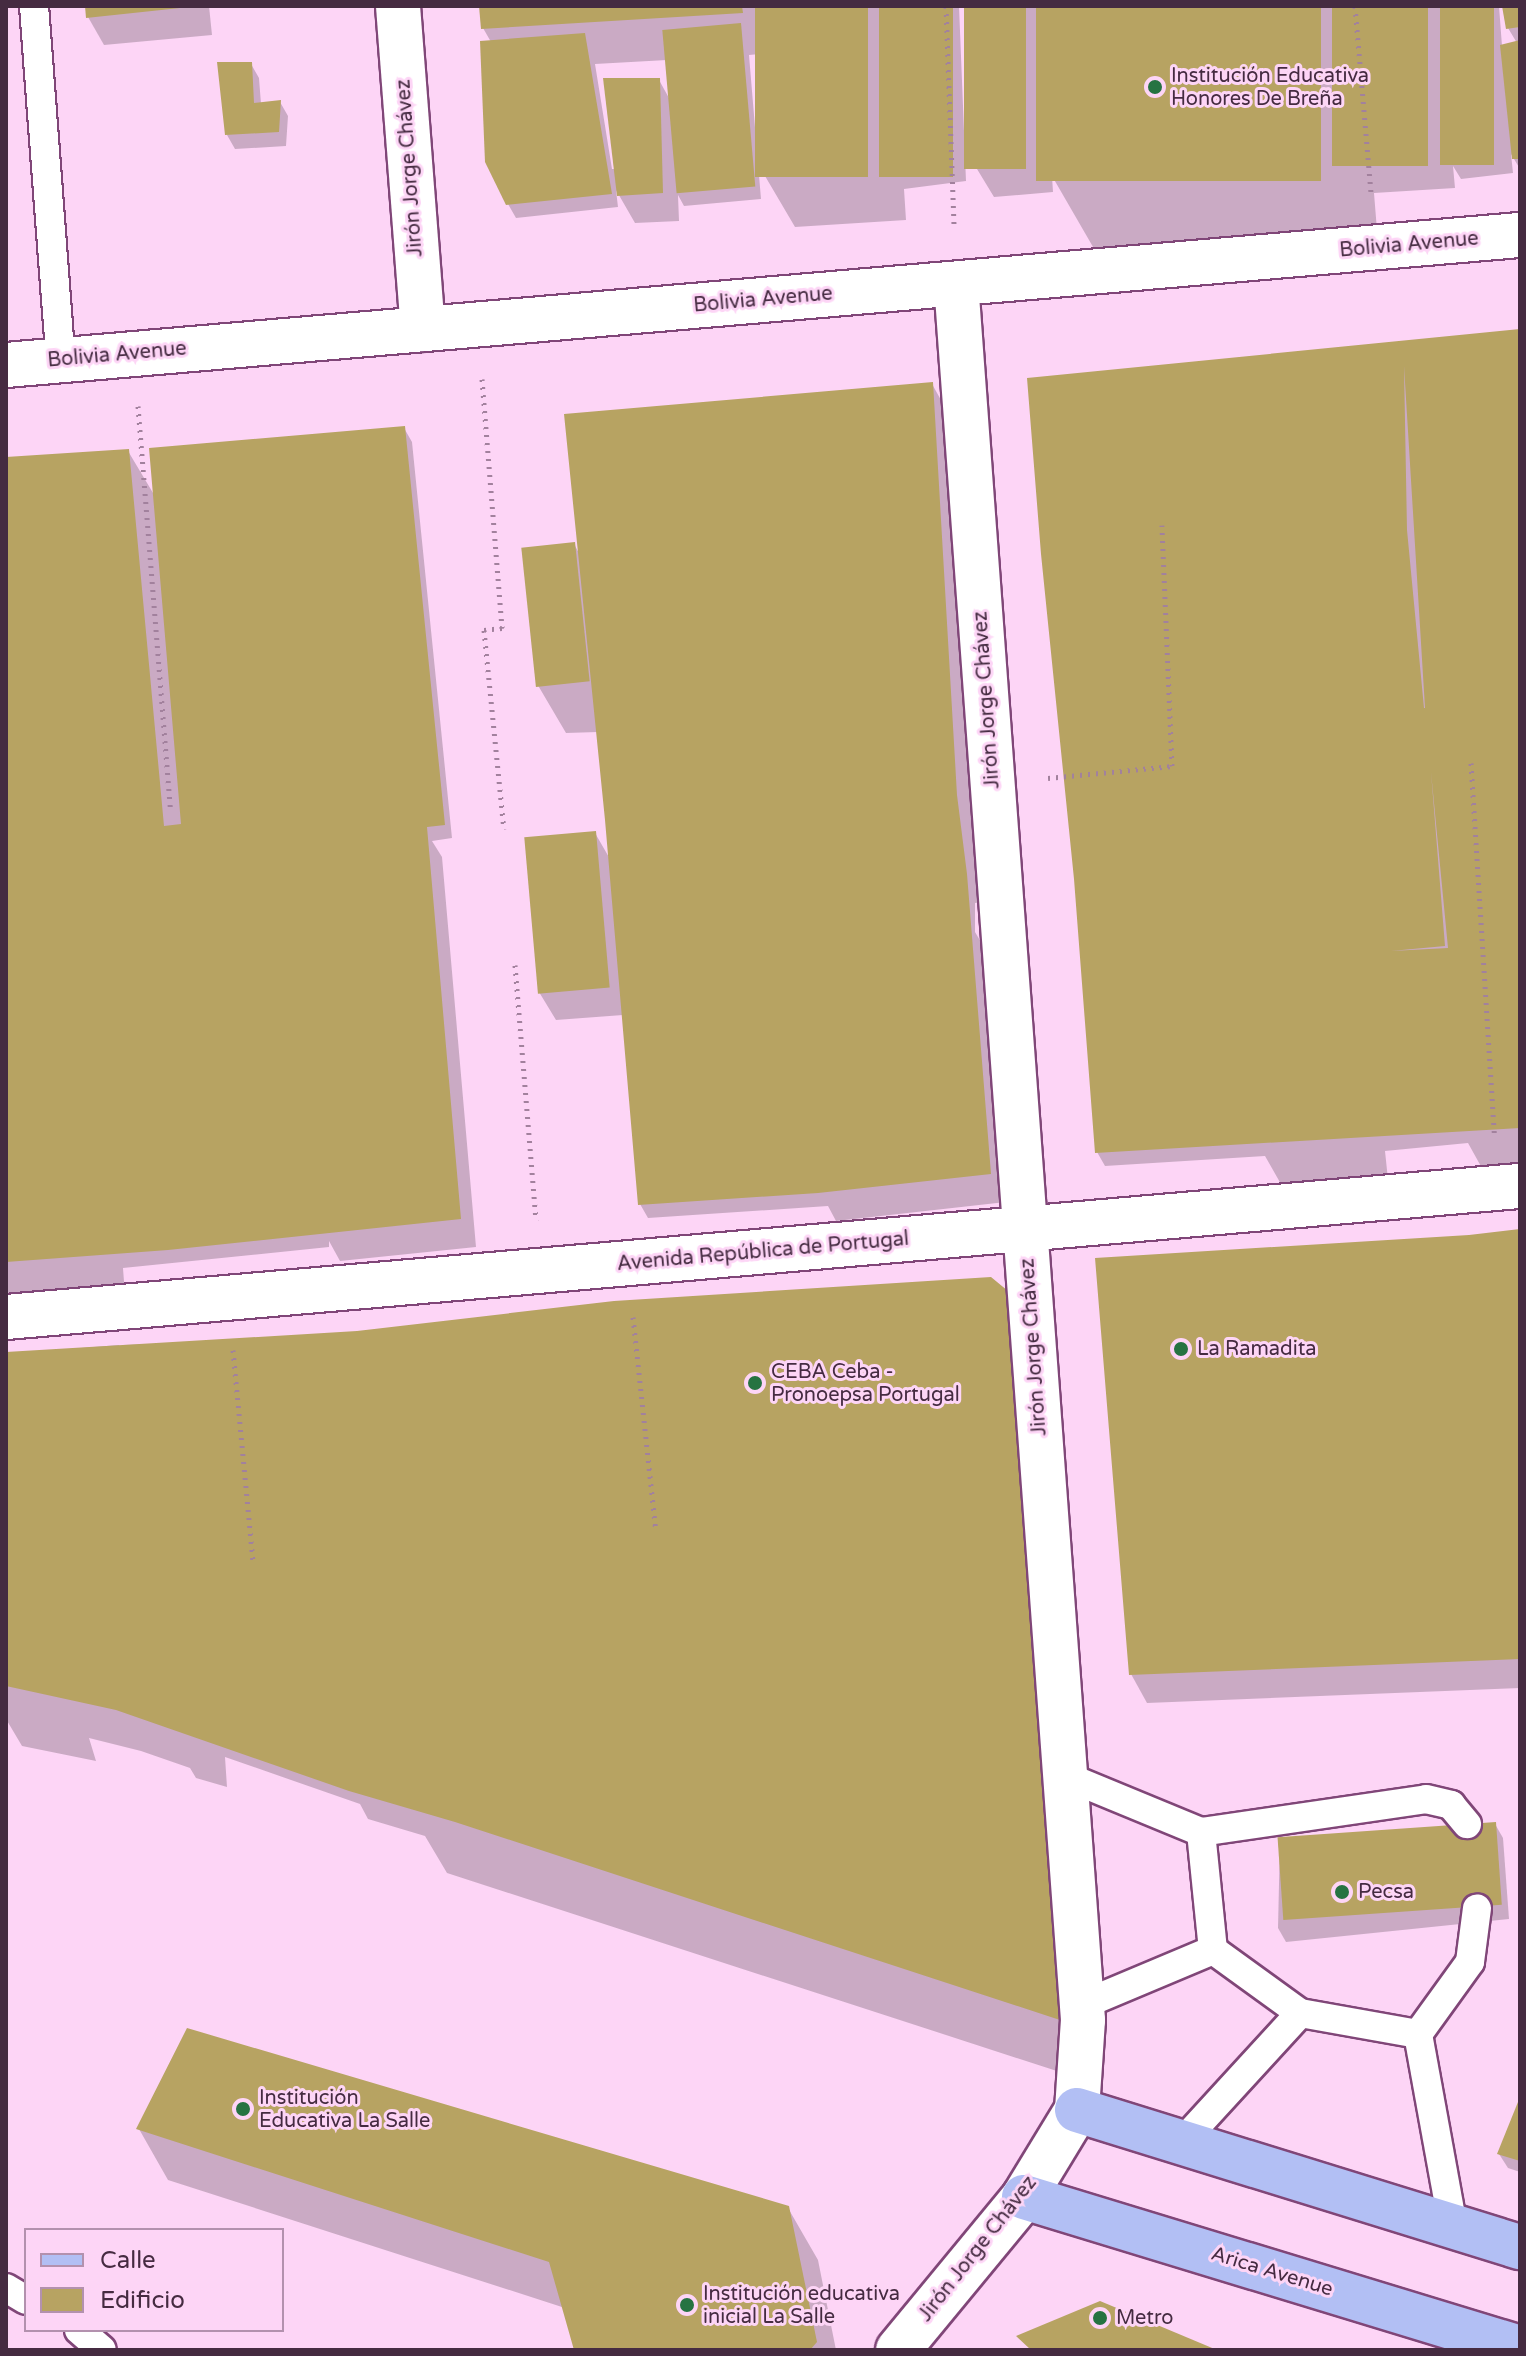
<!DOCTYPE html>
<meta charset="utf-8">
<style>
body{margin:0}
#map{position:relative;width:1526px;height:2356px;overflow:hidden;background:#fdd5f6;font-family:"Varela Round",sans-serif}
div>[style]{position:absolute}
.shadow>*{inset:0;background:#0003}
.building>*{inset:0;background:#b7a362;transform-origin:0 0}
.path>*{height:5px;margin-top:-2.5px;transform-origin:0;background:repeating-linear-gradient(90deg,#a2819d 0 2px,transparent 0 8px)}
.roads{filter:drop-shadow(2px 0 #804678) drop-shadow(-2px 0 #804678) drop-shadow(0 2px #804678) drop-shadow(0 -2px #804678)}
.lane>*{height:28px;margin:-14px;padding:0 14px;transform-origin:14px;border-radius:14px;background:#fff}
.street>*{height:44px;margin:-22px;padding:0 22px;transform-origin:22px;border-radius:22px;background:#fff}
.secondary>*{height:44px;margin:-22px;padding:0 22px;transform-origin:22px;border-radius:22px;background:#fff}
.primary>*{height:44px;margin:-22px;padding:0 22px;transform-origin:22px;border-radius:22px;background:#b2bff4}
.dots>*{width:22px;height:22px;translate:-50% -50%;box-sizing:border-box;border:4px solid #fdd5f6;border-radius:50%}
span{translate:-50% -50%;white-space:nowrap;text-align:center;line-height:1.15;-webkit-text-stroke:6px #fdd5f6;paint-order:stroke}
.poi-label{font-size:20px;color:#452b41}
.left{translate:0 -50%;text-align:left}
.street-label{font-size:20px;color:#452b41}
.frame{position:absolute;inset:0;border:8px solid #452b41;pointer-events:none}
.legend{position:absolute;left:24px;top:2228px;width:260px;height:104px;box-sizing:border-box;background:#fdd5f6;border:2px solid #b391ae;margin:0;padding:10px 14px;list-style:none;font-size:24px;color:#452b41}
.legend li{display:flex;align-items:center;gap:16px;height:40px}
.legend b{width:40px;border:2px solid #b391ae}
</style>
<div id="map">
<div class="shadow">
<div style="clip-path:polygon(87px 6px,209px 6px,212px 35px,104px 45px,88px 17px)"></div>
<div style="clip-path:polygon(evenodd,481px 6px,959px 6px,966px 181px,904px 189px,906px 220px,795px 227px,765px 176px,760px 54px,749px 55px,761px 199px,684px 206px,678px 195px,679px 221px,635px 223px,616px 190px,618px 207px,516px 218px,508px 204px,491px 42px,483px 28px,481px 6px,667px 60px,669px 98px,659px 80px,616px 169px,612px 169px,595px 64px,667px 60px)"></div>
<div style="clip-path:polygon(966px 6px,1499px 6px,1502px 46px,1517px 43px,1508px 28px,1504px 6px,1520px 6px,1520px 169px,1511px 154px,1513px 173px,1461px 179px,1453px 166px,1455px 188px,1374px 193px,1379px 255px,1100px 259px,1052px 176px,1053px 192px,994px 197px,977px 169px)"></div>
<div style="clip-path:polygon(251px 64px,259px 78px,261px 104px,280px 102px,288px 116px,286px 146px,235px 149px,227px 135px)"></div>
<div style="clip-path:polygon(1520px 332px,1520px 1169px,1483px 1170px,1468px 1143px,1385px 1151px,1389px 1189px,1286px 1193px,1265px 1156px,1105px 1166px,1097px 1152px,1076px 878px,1029px 380px)"></div>
<div style="clip-path:polygon(932px 384px,955px 425px,980px 836px,974px 836px,982px 902px,975px 903px,975px 932px,991px 959px,1006px 1202px,836px 1221px,828px 1206px,648px 1218px,640px 1204px,623px 1015px,556px 1020px,539px 992px,595px 833px,610px 859px,598px 732px,566px 733px,536px 682px,574px 544px,580px 555px)"></div>
<div style="clip-path:polygon(404px 428px,412px 442px,452px 838px,432px 841px,442px 857px,476px 1247px,340px 1261px,329px 1241px,329px 1247px,123px 1268px,127px 1322px,6px 1329px,6px 459px,128px 451px,156px 498px)"></div>
<div style="clip-path:polygon(1520px 1231px,1520px 1688px,1147px 1703px,1131px 1674px,1469px 1237px)"></div>
<div style="clip-path:polygon(698px 1296px,1100px 2085px,447px 1873px,425px 1836px,368px 1819px,360px 1804px,225px 1757px,227px 1787px,196px 1778px,190px 1768px,141px 1751px,89px 1738px,96px 1761px,22px 1746px,6px 1719px,6px 1354px,119px 1345px,123px 1351px,123px 1345px,247px 1341px,412px 1329px)"></div>
<div style="clip-path:polygon(1495px 1824px,1503px 1838px,1509px 1919px,1286px 1942px,1278px 1928px,1280px 1840px)"></div>
<div style="clip-path:polygon(1520px 2102px,1520px 2172px,1508px 2168px,1499px 2154px)"></div>
<div style="clip-path:polygon(139px 2129px,788px 2208px,818px 2260px,836px 2350px,576px 2350px,565px 2308px,168px 2180px)"></div>
</div>
<div class="building">
<div style="clip-path:polygon(85px 6px,180px 6px,180px 8px,86px 18px)"></div>
<div style="clip-path:polygon(479px 6px,742px 6px,743px 13px,481px 29px)"></div>
<div style="left:755px;top:6px;width:113px;height:171px"></div>
<div style="left:879px;top:6px;width:74px;height:171px"></div>
<div style="left:964px;top:6px;width:62px;height:163px"></div>
<div style="left:1036px;top:6px;width:285px;height:175px"></div>
<div style="left:1332px;top:6px;width:96px;height:160px"></div>
<div style="left:1440px;top:6px;width:54px;height:159px"></div>
<div style="clip-path:polygon(1502px 6px,1520px 6px,1520px 27px,1506px 29px)"></div>
<div style="left:741px;top:23px;width:164px;height:79px;rotate:85deg"></div>
<div style="clip-path:polygon(585px 33px,612px 194px,506px 205px,485px 162px,480px 41px)"></div>
<div style="clip-path:polygon(1520px 40px,1520px 159px,1512px 159px,1500px 45px)"></div>
<div style="clip-path:polygon(217px 62px,252px 62px,254px 103px,281px 100px,279px 132px,225px 135px)"></div>
<div style="clip-path:polygon(603px 78px,660px 78px,663px 193px,617px 196px)"></div>
<div style="clip-path:polygon(evenodd,1520px 329px,1520px 1128px,1095px 1153px,1074px 879px,1041px 554px,1027px 378px,1520px 329px,1404px 366px,1425px 708px,1424px 708px,1407px 530px,1404px 366px,1520px 329px,1431px 772px,1448px 948px,1391px 951px,1445px 946px,1431px 772px)"></div>
<div style="clip-path:polygon(933px 382px,957px 795px,967px 874px,991px 1174px,818px 1193px,638px 1205px,605px 820px,564px 414px)"></div>
<div style="clip-path:polygon(405px 426px,445px 825px,427px 827px,461px 1219px,168px 1250px,6px 1262px,6px 457px,129px 449px,164px 826px,181px 824px,149px 448px)"></div>
<div style="left:575px;top:542px;width:140px;height:54px;rotate:84deg"></div>
<div style="left:596px;top:831px;width:157px;height:72px;rotate:85deg"></div>
<div style="clip-path:polygon(1520px 1229px,1520px 1659px,1129px 1675px,1095px 1258px,1469px 1235px)"></div>
<div style="clip-path:polygon(991px 1277px,1014px 1296px,1063px 2021px,455px 1822px,349px 1791px,116px 1710px,6px 1686px,6px 1352px,357px 1331px,614px 1301px)"></div>
<div style="left:1496px;top:1822px;width:83px;height:219px;rotate:86deg"></div>
<div style="clip-path:polygon(187px 2028px,789px 2206px,817px 2342px,810px 2350px,574px 2350px,549px 2262px,136px 2129px)"></div>
<div style="clip-path:polygon(1520px 2097px,1520px 2161px,1497px 2154px)"></div>
<div style="clip-path:polygon(1100px 2301px,1217px 2350px,1031px 2350px,1016px 2336px)"></div>
</div>
<div class="path">
<div style="left:946px;top:6px;width:223px;rotate:87.9deg"></div>
<div style="left:1355px;top:6px;width:187px;rotate:85.1deg"></div>
<div style="left:482px;top:379px;width:250px;rotate:85.4deg"></div>
<div style="left:502px;top:628px;width:18px;rotate:174deg"></div>
<div style="left:484px;top:630px;width:200px;rotate:84.3deg"></div>
<div style="left:138px;top:406px;width:407px;rotate:85.4deg"></div>
<div style="left:1471px;top:763px;width:371px;rotate:86.4deg"></div>
<div style="left:1048px;top:778px;width:125px;rotate:-5.5deg"></div>
<div style="left:1172px;top:766px;width:241px;rotate:-92.4deg"></div>
<div style="left:515px;top:965px;width:256px;rotate:85.3deg"></div>
<div style="left:633px;top:1317px;width:215px;rotate:83.9deg"></div>
<div style="left:233px;top:1350px;width:211px;rotate:84.6deg"></div>
</div>
<div class="roads">
<div class="lane">
<div style="left:34px;top:6px;width:356px;rotate:85.7deg"></div>
<div style="left:1065px;top:1776px;width:147px;rotate:22.4deg"></div>
<div style="left:1201px;top:1832px;width:119px;rotate:84.2deg"></div>
<div style="left:1213px;top:1950px;width:142px;rotate:157.2deg"></div>
<div style="left:1201px;top:1832px;width:227px;rotate:-8.3deg"></div>
<div style="left:1426px;top:1799px;width:26px;rotate:13deg"></div>
<div style="left:1451px;top:1805px;width:25px;rotate:50deg"></div>
<div style="left:1213px;top:1950px;width:107px;rotate:35.9deg"></div>
<div style="left:1418px;top:2034px;width:89px;rotate:-54.2deg"></div>
<div style="left:1470px;top:1962px;width:54px;rotate:-82.6deg"></div>
<div style="left:1182px;top:2142px;width:175px;rotate:-47.5deg"></div>
<div style="left:1300px;top:2013px;width:120px;rotate:10.1deg"></div>
<div style="left:1418px;top:2034px;width:195px;rotate:79.7deg"></div>
<div style="left:6px;top:2288px;width:23px;rotate:31deg"></div>
<div style="left:79px;top:2330px;width:30px;rotate:41deg"></div>
</div>
<div class="street">
<div style="left:398px;top:6px;width:324px;rotate:85.6deg"></div>
<div style="left:6px;top:1317px;width:1520px;rotate:-4.95deg"></div>
<div style="left:898px;top:2350px;width:198px;rotate:-50.5deg"></div>
<div style="left:1024px;top:2197px;width:102px;rotate:-58.7deg"></div>
<div style="left:1077px;top:2110px;width:90px;rotate:-86.2deg"></div>
<div style="left:1083px;top:2020px;width:1741px;rotate:-94.18deg"></div>
</div>
<div class="secondary">
<div style="left:6px;top:365px;width:1520px;rotate:-4.91deg"></div>
</div>
<div class="primary">
<div style="left:1077px;top:2110px;width:464px;rotate:17.2deg"></div>
<div style="left:1024px;top:2197px;width:518px;rotate:16.93deg"></div>
</div>
</div>
<div class="dots">
<div style="left:1155px;top:87px;background:#267342"></div>
<div style="left:1181px;top:1349px;background:#267342"></div>
<div style="left:755px;top:1383px;background:#267342"></div>
<div style="left:1342px;top:1892px;background:#267342"></div>
<div style="left:243px;top:2109px;background:#267342"></div>
<div style="left:687px;top:2305px;background:#267342"></div>
<div style="left:1100px;top:2318px;background:#267342"></div>
</div>
<div class="poi-label">
<span class="left" style="left:1171px;top:88px">Institución Educativa<br>Honores De Breña</span>
<span class="left" style="left:1197px;top:1349px">La Ramadita</span>
<span class="left" style="left:771px;top:1384px">CEBA Ceba -<br>Pronoepsa Portugal</span>
<span class="left" style="left:1358px;top:1892px">Pecsa</span>
<span class="left" style="left:259px;top:2110px">Institución<br>Educativa La Salle</span>
<span class="left" style="left:703px;top:2306px">Institución educativa<br>inicial La Salle</span>
<span class="left" style="left:1116px;top:2318px">Metro</span>
</div>
<div class="street-label">
<span style="left:410px;top:168px;rotate:-94deg">Jirón Jorge Chávez</span>
<span style="left:1409px;top:245px;rotate:-5deg">Bolivia Avenue</span>
<span style="left:763px;top:300px;rotate:-5deg">Bolivia Avenue</span>
<span style="left:117px;top:355px;rotate:-5deg">Bolivia Avenue</span>
<span style="left:987px;top:700px;rotate:-94deg">Jirón Jorge Chávez</span>
<span style="left:763px;top:1252px;rotate:-5deg">Avenida República de Portugal</span>
<span style="left:1034px;top:1347px;rotate:-94deg">Jirón Jorge Chávez</span>
<span style="left:978px;top:2249px;rotate:-52deg">Jirón Jorge Chávez</span>
<span style="left:1272px;top:2272px;rotate:17deg">Arica Avenue</span>
</div>
<div class="frame"></div>
<ul class="legend">
<li><b style="height:10px;background:#b2bff4"></b>Calle</li>
<li><b style="height:22px;background:#b7a362"></b>Edificio</li>
</ul>
</div>
